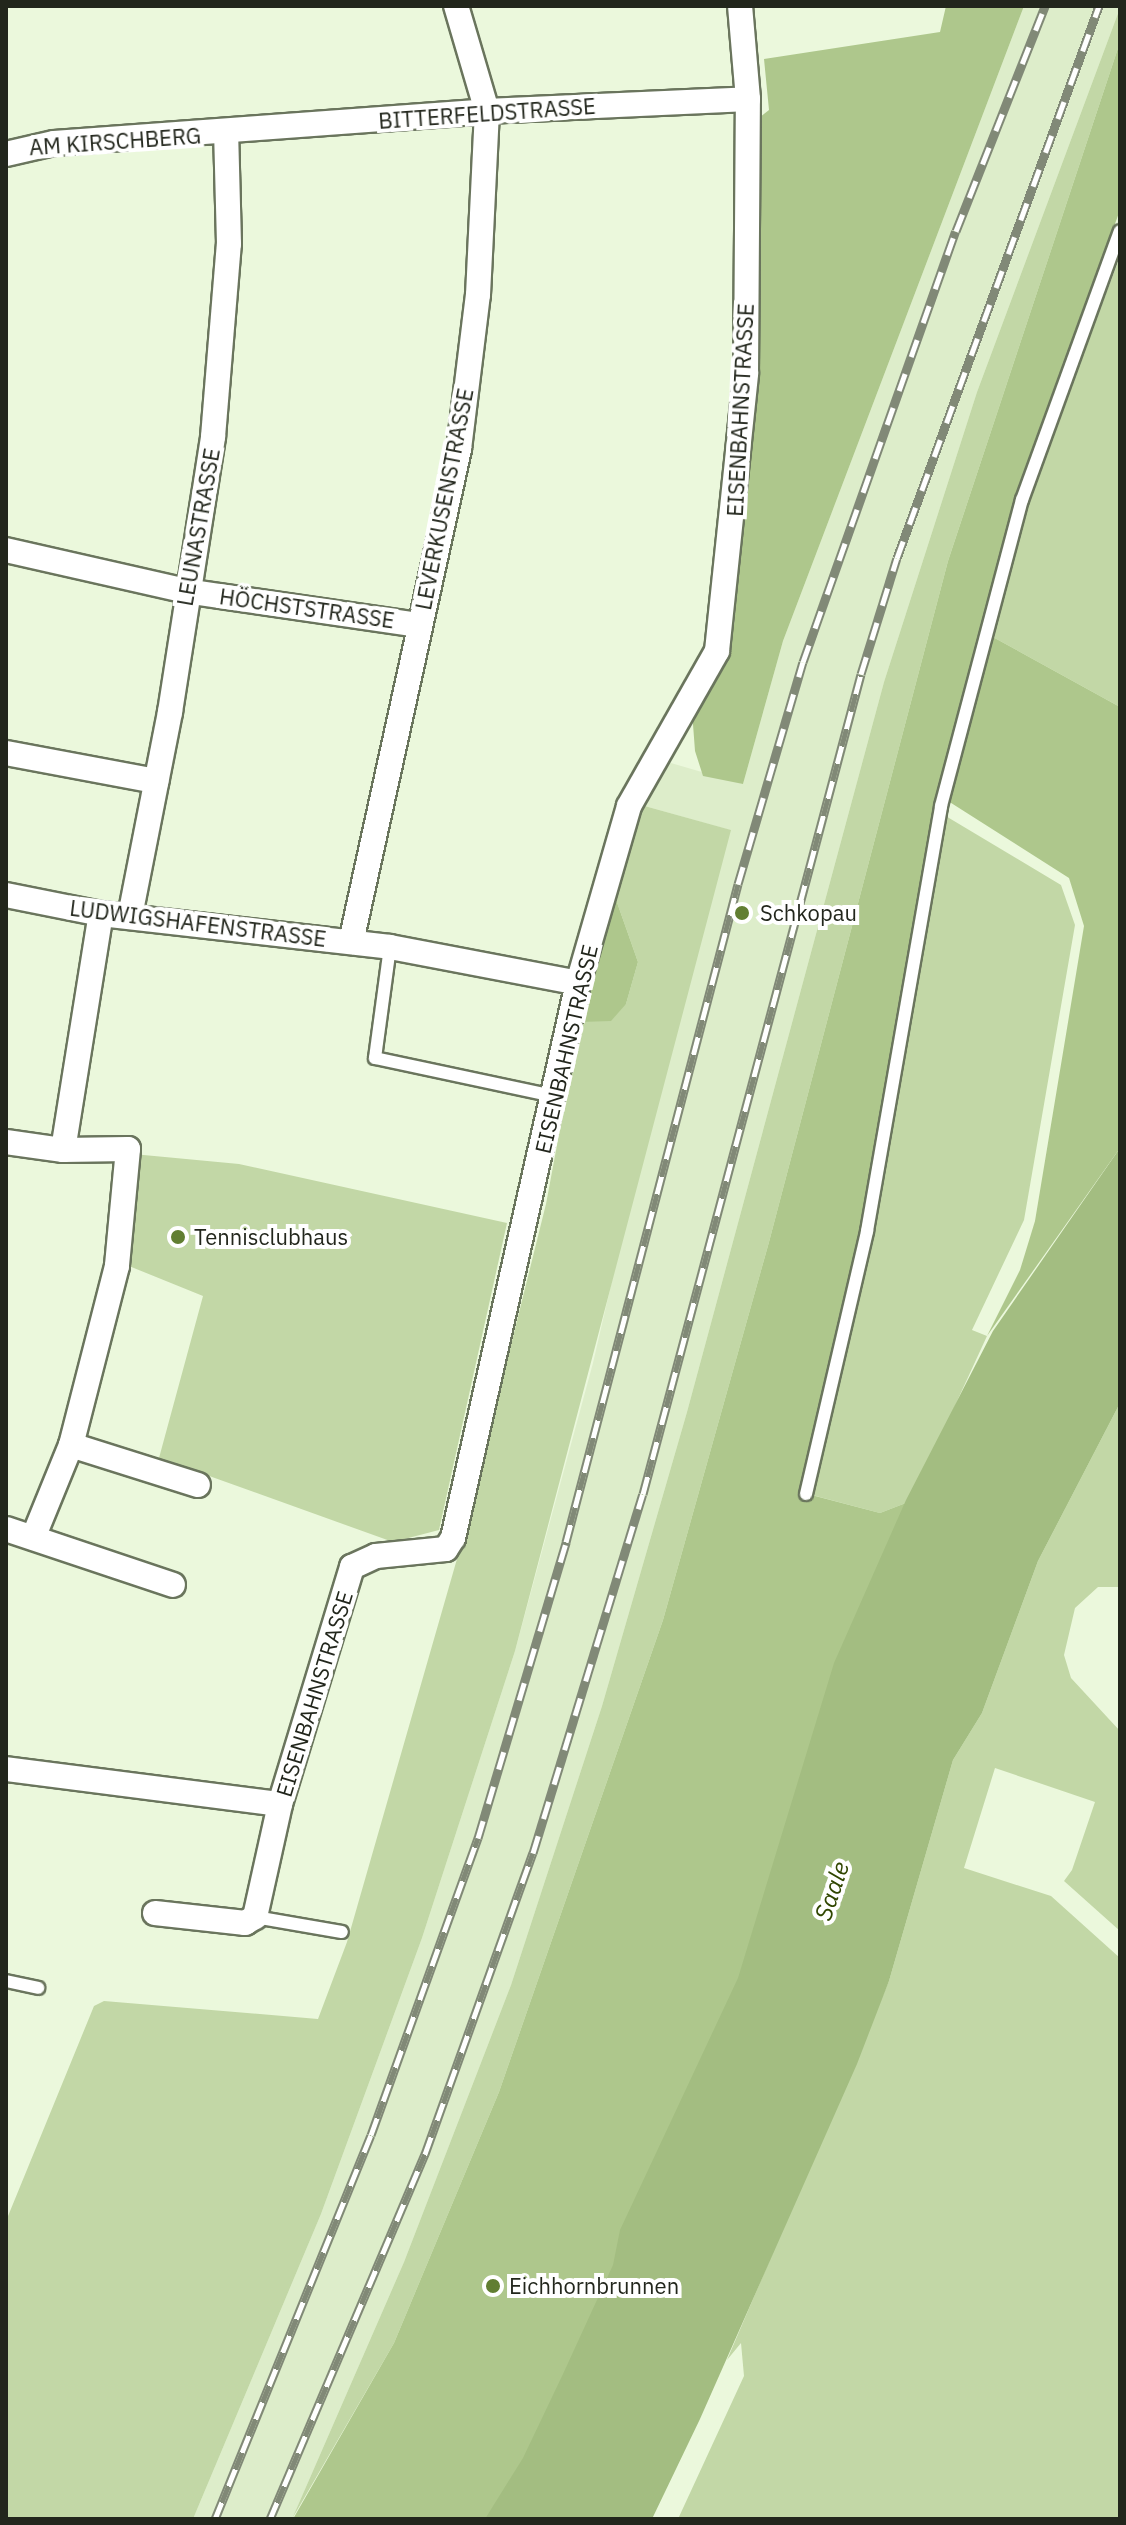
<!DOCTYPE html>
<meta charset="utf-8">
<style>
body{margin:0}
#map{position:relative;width:1126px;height:2525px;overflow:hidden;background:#ebf8dc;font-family:"IBM Plex Sans",sans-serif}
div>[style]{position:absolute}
.built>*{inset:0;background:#ddedca}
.green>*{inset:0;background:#c2d7a6}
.forest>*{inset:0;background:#aec78c}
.water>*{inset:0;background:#a3bd81}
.roads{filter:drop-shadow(2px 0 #6a755d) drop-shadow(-2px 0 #6a755d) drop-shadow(0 2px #6a755d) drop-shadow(0 -2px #6a755d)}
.lane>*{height:12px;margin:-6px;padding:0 6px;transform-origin:6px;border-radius:6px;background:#fff}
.street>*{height:24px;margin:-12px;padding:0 12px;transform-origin:12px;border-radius:12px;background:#fff}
.rail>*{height:9px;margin-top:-4.5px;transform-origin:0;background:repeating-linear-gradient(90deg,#fff 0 18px,#818977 0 36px);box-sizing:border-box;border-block:2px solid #818977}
.dots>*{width:22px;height:22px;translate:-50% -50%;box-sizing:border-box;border:4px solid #fff;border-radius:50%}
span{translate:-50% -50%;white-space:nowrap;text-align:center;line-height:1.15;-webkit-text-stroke:8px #fff;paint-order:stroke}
.street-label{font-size:22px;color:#22261c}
.poi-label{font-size:22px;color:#22261c}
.left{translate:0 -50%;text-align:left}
.water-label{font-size:24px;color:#304601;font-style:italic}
.frame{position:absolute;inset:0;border:8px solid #22261c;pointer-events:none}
</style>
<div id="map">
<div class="built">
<div style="clip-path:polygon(1024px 6px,1120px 8px,977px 392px,884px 682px,687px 1412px,602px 1706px,511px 1985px,404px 2262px,292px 2519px,193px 2519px,321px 2214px,422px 1938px,515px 1651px,593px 1363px,640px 1159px,730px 830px,641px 805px,664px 761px,743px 784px,783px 641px)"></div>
</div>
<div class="green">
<div style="clip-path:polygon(1120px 8px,1120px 42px,948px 561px,769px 1242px,663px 1620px,499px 2092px,394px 2343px,292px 2519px,404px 2262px,511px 1985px,602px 1706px,687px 1412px,884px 682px,977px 392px)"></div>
<div style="clip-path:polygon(1120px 257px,1120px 707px,991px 636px,1026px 502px)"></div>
<div style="clip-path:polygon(641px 805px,731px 830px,515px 1651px,422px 1938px,321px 2214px,193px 2519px,6px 2519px,6px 2221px,94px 2006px,104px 2001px,318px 2019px,347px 1942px,463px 1538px,546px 1204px,580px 1022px,626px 1004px,638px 962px,613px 891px)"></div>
<div style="clip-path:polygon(944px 815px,1061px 885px,1075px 925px,1024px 1220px,972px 1330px,987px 1336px,911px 1501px,880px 1513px,812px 1495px)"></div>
<div style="clip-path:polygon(133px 1154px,239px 1164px,507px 1223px,439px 1530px,393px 1542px,159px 1458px,203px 1296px,124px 1264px)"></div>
<div style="clip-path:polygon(1120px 1403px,1120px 1587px,1098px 1587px,1075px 1608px,1064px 1655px,1071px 1678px,1120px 1731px,1120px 1931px,1064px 1881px,1072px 1870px,1095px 1802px,995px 1768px,964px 1868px,1051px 1896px,1120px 1958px,1120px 2519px,678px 2519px,744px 2376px,741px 2343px,727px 2360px,889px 1981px,953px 1760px,982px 1713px,1038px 1561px)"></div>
</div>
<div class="forest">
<div style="clip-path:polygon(946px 6px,1024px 6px,783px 641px,743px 784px,703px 776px,695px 751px,692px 711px,729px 646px,734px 625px,756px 390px,760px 117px,769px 110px,764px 59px,940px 32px)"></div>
<div style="clip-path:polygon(1120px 42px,1120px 210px,1021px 483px,937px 793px,862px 1224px,800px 1492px,880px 1513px,911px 1501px,757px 1941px,506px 2519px,293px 2519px,394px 2343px,499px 2092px,663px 1620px,769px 1242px,948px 561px)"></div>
<div style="clip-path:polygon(991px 636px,1120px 707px,1120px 1148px,987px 1336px,1020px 1270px,1035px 1221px,1084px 926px,1069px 878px,948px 801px)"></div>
<div style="clip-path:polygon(613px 891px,638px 962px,626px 1004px,611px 1021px,580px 1022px)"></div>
</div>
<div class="water">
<div style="clip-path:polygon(1120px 1148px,1120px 1403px,1038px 1561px,982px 1713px,953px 1760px,889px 1981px,857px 2064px,700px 2419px,652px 2519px,485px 2519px,523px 2458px,563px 2374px,613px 2265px,620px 2230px,738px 1978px,834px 1663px,906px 1500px,993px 1331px)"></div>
</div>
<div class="roads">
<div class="lane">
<div style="left:390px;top:947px;width:112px;rotate:97.7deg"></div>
<div style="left:375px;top:1058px;width:183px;rotate:12deg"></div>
<div style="left:806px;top:1494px;width:270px;rotate:-76.9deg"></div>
<div style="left:867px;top:1231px;width:431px;rotate:-80.1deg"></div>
<div style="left:941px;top:806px;width:317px;rotate:-75.2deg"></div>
<div style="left:1022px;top:500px;width:286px;rotate:-70deg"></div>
<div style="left:255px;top:1917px;width:88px;rotate:9.8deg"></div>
<div style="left:6px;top:1981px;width:33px;rotate:12deg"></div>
</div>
<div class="street">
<div style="left:6px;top:154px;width:49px;rotate:-12.9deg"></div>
<div style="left:54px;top:143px;width:434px;rotate:-4.2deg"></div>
<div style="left:487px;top:111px;width:261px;rotate:-2.6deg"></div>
<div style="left:6px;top:550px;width:185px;rotate:12.8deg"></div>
<div style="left:186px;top:591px;width:236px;rotate:8.3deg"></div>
<div style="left:6px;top:753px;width:153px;rotate:10.6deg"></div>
<div style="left:6px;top:895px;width:97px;rotate:11.3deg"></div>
<div style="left:101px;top:914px;width:291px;rotate:6.5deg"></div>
<div style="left:390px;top:947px;width:191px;rotate:10.8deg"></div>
<div style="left:130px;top:916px;width:208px;rotate:-78.9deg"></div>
<div style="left:170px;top:712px;width:278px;rotate:-81.1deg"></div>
<div style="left:213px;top:437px;width:194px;rotate:-85.3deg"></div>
<div style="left:229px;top:244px;width:111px;rotate:-91.5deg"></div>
<div style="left:351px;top:942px;width:505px;rotate:-77.64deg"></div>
<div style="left:459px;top:449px;width:155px;rotate:-83deg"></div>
<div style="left:478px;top:295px;width:184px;rotate:-87.2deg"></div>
<div style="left:487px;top:111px;width:109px;rotate:-106.4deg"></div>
<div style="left:6px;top:1142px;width:58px;rotate:8deg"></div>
<div style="left:63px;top:1150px;width:65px;rotate:-0.9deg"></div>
<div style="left:128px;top:1149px;width:118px;rotate:95.4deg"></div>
<div style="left:117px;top:1266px;width:185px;rotate:104.4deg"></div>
<div style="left:71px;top:1445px;width:100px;rotate:112.2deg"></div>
<div style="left:63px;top:1150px;width:239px;rotate:-80.9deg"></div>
<div style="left:71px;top:1445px;width:133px;rotate:17.5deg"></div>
<div style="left:6px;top:1529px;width:176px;rotate:18.5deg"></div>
<div style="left:6px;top:1769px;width:276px;rotate:7.3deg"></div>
<div style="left:155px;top:1913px;width:91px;rotate:6.3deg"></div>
<div style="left:245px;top:1923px;width:12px;rotate:-31deg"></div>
<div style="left:255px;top:1917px;width:116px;rotate:-77.5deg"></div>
<div style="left:280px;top:1804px;width:248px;rotate:-73.1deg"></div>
<div style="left:352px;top:1567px;width:26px;rotate:-25deg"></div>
<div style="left:376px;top:1556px;width:70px;rotate:-5.7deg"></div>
<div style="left:446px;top:1549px;width:13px;rotate:-58deg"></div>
<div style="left:453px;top:1538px;width:569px;rotate:-77.31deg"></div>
<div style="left:578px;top:983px;width:184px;rotate:-73.9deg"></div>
<div style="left:629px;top:806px;width:178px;rotate:-60.4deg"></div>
<div style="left:717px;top:651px;width:280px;rotate:-84deg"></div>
<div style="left:746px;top:373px;width:274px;rotate:-89.6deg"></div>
<div style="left:748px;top:99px;width:93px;rotate:-94.9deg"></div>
</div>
</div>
<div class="rail">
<div style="left:215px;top:2519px;width:414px;rotate:-67.9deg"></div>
<div style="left:371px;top:2135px;width:316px;rotate:-70.2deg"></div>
<div style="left:478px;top:1838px;width:309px;rotate:-73.4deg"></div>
<div style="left:566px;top:1542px;width:680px;rotate:-75.35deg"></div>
<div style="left:738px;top:884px;width:231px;rotate:-73.7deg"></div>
<div style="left:803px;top:662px;width:457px;rotate:-70.5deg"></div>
<div style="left:956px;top:231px;width:242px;rotate:-68.4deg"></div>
<div style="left:270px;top:2519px;width:397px;rotate:-67deg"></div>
<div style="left:425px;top:2154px;width:320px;rotate:-70.3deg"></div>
<div style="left:533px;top:1853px;width:375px;rotate:-73deg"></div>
<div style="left:643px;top:1494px;width:848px;rotate:-75.11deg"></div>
<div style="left:861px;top:674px;width:121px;rotate:-72.8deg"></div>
<div style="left:897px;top:558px;width:588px;rotate:-69.9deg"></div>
</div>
<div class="dots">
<div style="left:742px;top:913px;background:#617e32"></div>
<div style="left:178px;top:1237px;background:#617e32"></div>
<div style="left:493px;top:2286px;background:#617e32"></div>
</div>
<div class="street-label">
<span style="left:487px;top:113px;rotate:-4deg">BITTERFELDSTRASSE</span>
<span style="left:115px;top:141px;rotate:-4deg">AM KIRSCHBERG</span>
<span style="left:740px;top:410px;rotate:-87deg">EISENBAHNSTRASSE</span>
<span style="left:444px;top:499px;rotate:-79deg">LEVERKUSENSTRASSE</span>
<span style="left:198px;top:527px;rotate:-80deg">LEUNASTRASSE</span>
<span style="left:307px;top:608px;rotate:8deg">HÖCHSTSTRASSE</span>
<span style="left:198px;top:923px;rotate:7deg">LUDWIGSHAFENSTRASSE</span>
<span style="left:566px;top:1049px;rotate:-77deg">EISENBAHNSTRASSE</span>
<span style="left:314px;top:1694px;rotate:-73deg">EISENBAHNSTRASSE</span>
</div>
<div class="poi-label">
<span class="left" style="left:760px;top:913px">Schkopau</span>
<span class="left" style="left:194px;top:1237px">Tennisclubhaus</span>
<span class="left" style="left:509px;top:2286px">Eichhornbrunnen</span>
</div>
<div class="water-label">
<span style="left:832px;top:1891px;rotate:-71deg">Saale</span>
</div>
<div class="frame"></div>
</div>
